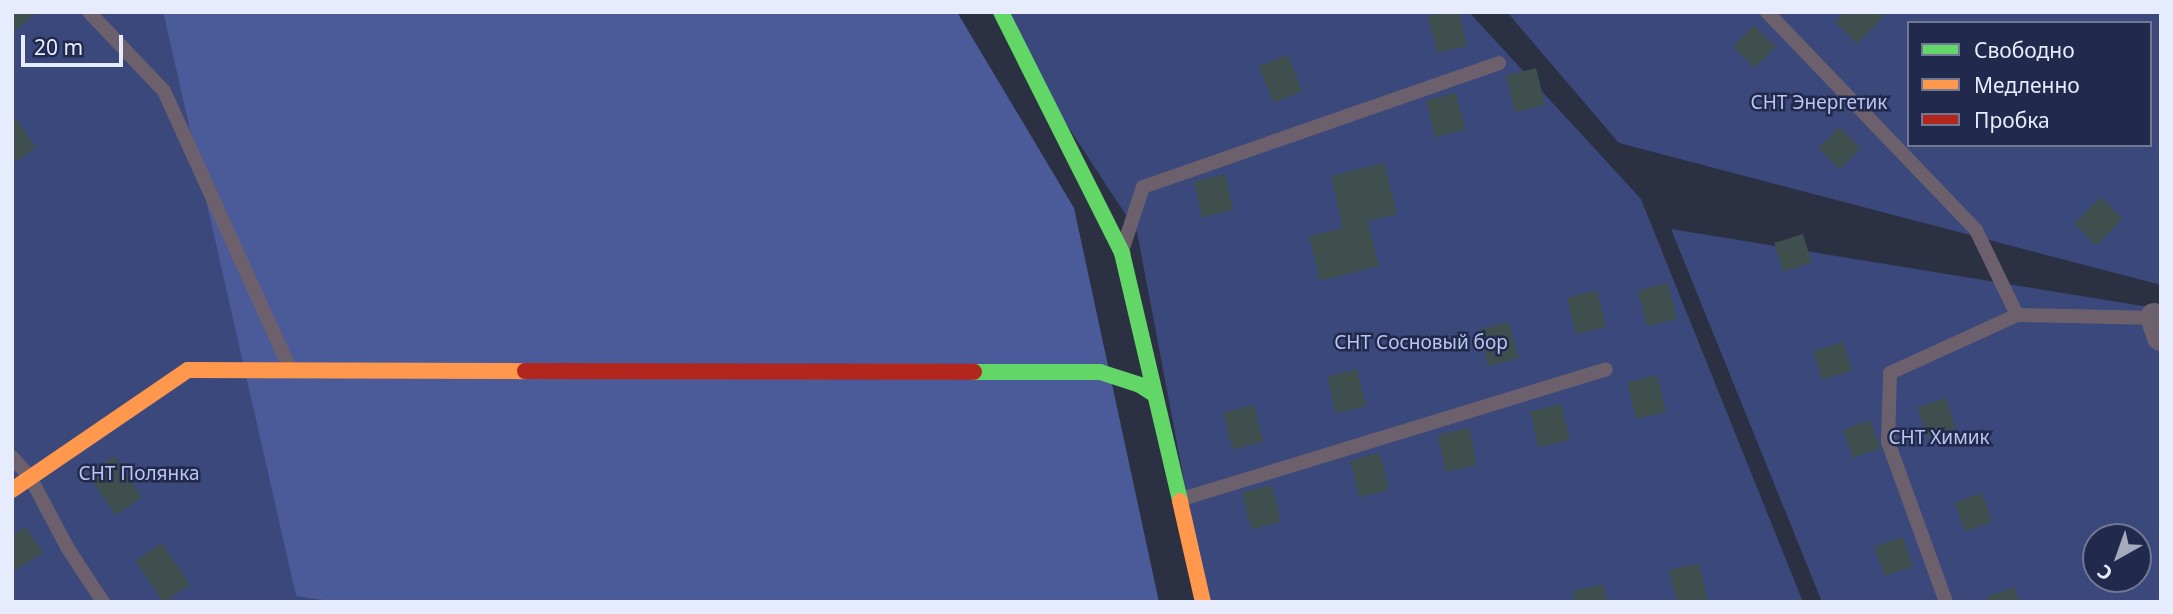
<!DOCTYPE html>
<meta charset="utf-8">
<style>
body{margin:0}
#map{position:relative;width:2173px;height:614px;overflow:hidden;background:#2b3042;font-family:"Noto Sans",sans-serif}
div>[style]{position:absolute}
.green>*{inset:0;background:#3b487b}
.forest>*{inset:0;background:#4b5b9a}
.building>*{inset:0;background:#3e4f4e;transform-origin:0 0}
.lane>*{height:14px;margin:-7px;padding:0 7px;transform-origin:7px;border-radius:7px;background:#6c606d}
.street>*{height:28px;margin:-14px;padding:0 14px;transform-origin:14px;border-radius:14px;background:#6c606d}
.fast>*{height:16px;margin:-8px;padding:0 8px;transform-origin:8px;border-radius:8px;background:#63d668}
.slow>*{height:16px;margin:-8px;padding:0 8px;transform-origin:8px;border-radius:8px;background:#ff974d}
.jam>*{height:16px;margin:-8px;padding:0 8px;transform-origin:8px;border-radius:8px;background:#b3261e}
span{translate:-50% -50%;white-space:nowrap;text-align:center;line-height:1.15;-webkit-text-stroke:5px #212a4c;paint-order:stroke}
.park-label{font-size:19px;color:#b9c6ee}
.frame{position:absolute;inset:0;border:14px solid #e6ecfe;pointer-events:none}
.legend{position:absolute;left:1907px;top:21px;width:245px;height:126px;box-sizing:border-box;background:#212a4c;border:2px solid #707893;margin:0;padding:9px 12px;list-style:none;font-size:21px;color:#e6ecfe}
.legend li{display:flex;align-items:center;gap:14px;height:35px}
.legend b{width:35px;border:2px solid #707893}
.north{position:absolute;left:2082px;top:523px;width:70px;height:70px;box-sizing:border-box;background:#212a4c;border:2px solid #707893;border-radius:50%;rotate:220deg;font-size:19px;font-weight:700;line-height:28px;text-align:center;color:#e6ecfe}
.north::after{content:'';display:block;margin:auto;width:24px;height:32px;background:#a5aabc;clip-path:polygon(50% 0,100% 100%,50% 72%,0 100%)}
.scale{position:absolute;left:21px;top:35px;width:102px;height:32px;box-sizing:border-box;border:4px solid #e6ecfe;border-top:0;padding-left:9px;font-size:21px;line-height:24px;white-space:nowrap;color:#e6ecfe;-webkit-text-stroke:5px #212a4c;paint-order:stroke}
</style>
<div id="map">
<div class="green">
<div style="clip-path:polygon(12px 12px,163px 12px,296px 595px,337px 602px,12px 602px)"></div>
<div style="clip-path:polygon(993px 12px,1469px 12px,1641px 199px,1803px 602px,1207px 602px,1137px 232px)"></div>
<div style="clip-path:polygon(evenodd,1507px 12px,2161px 12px,2161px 285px,1619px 143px,1507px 12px,1909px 23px,2150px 23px,2150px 145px,1909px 145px,1909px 23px)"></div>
<div style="clip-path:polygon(evenodd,1671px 229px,2161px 309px,2161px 602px,1822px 602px,1671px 229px,2096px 537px,2138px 537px,2138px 579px,2096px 579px,2096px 537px)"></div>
</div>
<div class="forest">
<div style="clip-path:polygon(163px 12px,957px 12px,1074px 208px,1159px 602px,337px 602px,296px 596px)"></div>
</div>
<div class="building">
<div style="clip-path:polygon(12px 12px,38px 12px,12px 33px)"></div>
<div style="clip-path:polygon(1444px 12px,1459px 12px,1467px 46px,1437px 53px,1428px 16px)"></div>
<div style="clip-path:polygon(1844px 12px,1879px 12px,1884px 17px,1857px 44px,1835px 22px)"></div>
<div style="left:1754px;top:25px;width:31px;height:30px;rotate:45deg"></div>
<div style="left:1288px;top:55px;width:39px;height:31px;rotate:69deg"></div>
<div style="left:1536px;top:68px;width:38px;height:31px;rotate:76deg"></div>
<div style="left:1456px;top:93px;width:38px;height:31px;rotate:76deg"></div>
<div style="clip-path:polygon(12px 113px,36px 148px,12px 164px)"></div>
<div style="left:1840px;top:127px;width:30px;height:30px;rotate:46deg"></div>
<div style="clip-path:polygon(1384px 163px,1397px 214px,1368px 221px,1379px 266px,1320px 281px,1309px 236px,1343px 228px,1331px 176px)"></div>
<div style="left:1225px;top:174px;width:37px;height:32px;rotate:77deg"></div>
<div style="left:2101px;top:197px;width:31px;height:38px;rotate:45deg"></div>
<div style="left:1803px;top:234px;width:30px;height:30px;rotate:73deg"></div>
<div style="left:1668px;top:283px;width:37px;height:31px;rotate:76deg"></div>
<div style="left:1597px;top:290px;width:38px;height:31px;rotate:76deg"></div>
<div style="left:1509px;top:322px;width:38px;height:31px;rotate:76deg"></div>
<div style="left:1843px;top:342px;width:30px;height:31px;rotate:73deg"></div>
<div style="left:1357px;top:369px;width:38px;height:31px;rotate:76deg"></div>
<div style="left:1657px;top:375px;width:38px;height:31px;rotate:76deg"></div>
<div style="left:1946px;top:398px;width:32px;height:30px;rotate:72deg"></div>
<div style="left:1561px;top:404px;width:37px;height:32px;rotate:76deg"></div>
<div style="left:1254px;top:405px;width:38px;height:32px;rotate:76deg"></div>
<div style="left:1870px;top:420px;width:30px;height:29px;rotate:70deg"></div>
<div style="left:1469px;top:428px;width:38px;height:32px;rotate:78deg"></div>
<div style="left:1380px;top:453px;width:38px;height:31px;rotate:76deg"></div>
<div style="left:114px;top:456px;width:50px;height:32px;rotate:56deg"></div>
<div style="left:1272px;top:485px;width:38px;height:31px;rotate:76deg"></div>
<div style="left:1982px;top:493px;width:31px;height:29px;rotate:71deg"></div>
<div style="clip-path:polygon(26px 527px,43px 553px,12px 572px,12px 536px)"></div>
<div style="left:1903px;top:537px;width:31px;height:30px;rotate:71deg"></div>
<div style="left:162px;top:543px;width:50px;height:32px;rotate:56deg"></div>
<div style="clip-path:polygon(1699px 563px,1708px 600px,1677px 602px,1669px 570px)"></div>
<div style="clip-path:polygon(1603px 584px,1607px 602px,1575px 602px,1573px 591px)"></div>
<div style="clip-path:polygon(2015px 587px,2019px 602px,1988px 602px,1986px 597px)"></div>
</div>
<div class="lane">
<div style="left:89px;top:12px;width:109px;rotate:46.5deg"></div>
<div style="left:164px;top:91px;width:303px;rotate:65.6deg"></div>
<div style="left:1767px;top:12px;width:302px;rotate:46.2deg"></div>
<div style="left:1976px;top:230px;width:94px;rotate:64.2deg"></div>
<div style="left:1124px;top:245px;width:61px;rotate:-71.9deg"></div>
<div style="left:1143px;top:187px;width:377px;rotate:-19.2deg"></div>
<div style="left:12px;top:457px;width:27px;rotate:48deg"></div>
<div style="left:30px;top:477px;width:79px;rotate:62.1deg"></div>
<div style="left:67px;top:547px;width:66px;rotate:56.8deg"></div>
<div style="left:1182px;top:499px;width:443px;rotate:-17deg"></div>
<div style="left:1946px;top:602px;width:170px;rotate:-109.9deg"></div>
<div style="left:1888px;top:442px;width:69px;rotate:-88.3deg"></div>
<div style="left:1890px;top:373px;width:140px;rotate:-24.5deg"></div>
<div style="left:2017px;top:315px;width:142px;rotate:1.2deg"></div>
</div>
<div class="street">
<div style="left:2154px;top:317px;width:21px;rotate:71deg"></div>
</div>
<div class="fast">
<div style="left:1001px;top:12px;width:270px;rotate:63.3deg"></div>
<div style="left:1122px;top:253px;width:255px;rotate:76.8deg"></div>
<div style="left:974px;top:372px;width:126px"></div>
<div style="left:1100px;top:372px;width:42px;rotate:18deg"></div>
<div style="left:1140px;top:385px;width:17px;rotate:33deg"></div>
</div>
<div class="slow">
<div style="left:12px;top:490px;width:213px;rotate:-34.3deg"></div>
<div style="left:188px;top:370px;width:337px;rotate:0.2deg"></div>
<div style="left:1180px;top:501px;width:104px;rotate:77.2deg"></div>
</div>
<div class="jam">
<div style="left:525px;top:371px;width:449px;rotate:0.1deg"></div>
</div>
<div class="park-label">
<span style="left:1819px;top:103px">СНТ Энергетик</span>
<span style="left:1421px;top:343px">СНТ Сосновый бор</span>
<span style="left:1939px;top:438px">СНТ Химик</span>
<span style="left:139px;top:474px">СНТ Полянка</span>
</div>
<div class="frame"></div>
<ul class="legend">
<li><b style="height:9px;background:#63d668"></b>Свободно</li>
<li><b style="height:9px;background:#ff974d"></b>Медленно</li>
<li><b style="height:9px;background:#b3261e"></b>Пробка</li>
</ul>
<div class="north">С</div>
<div class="scale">20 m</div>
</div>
